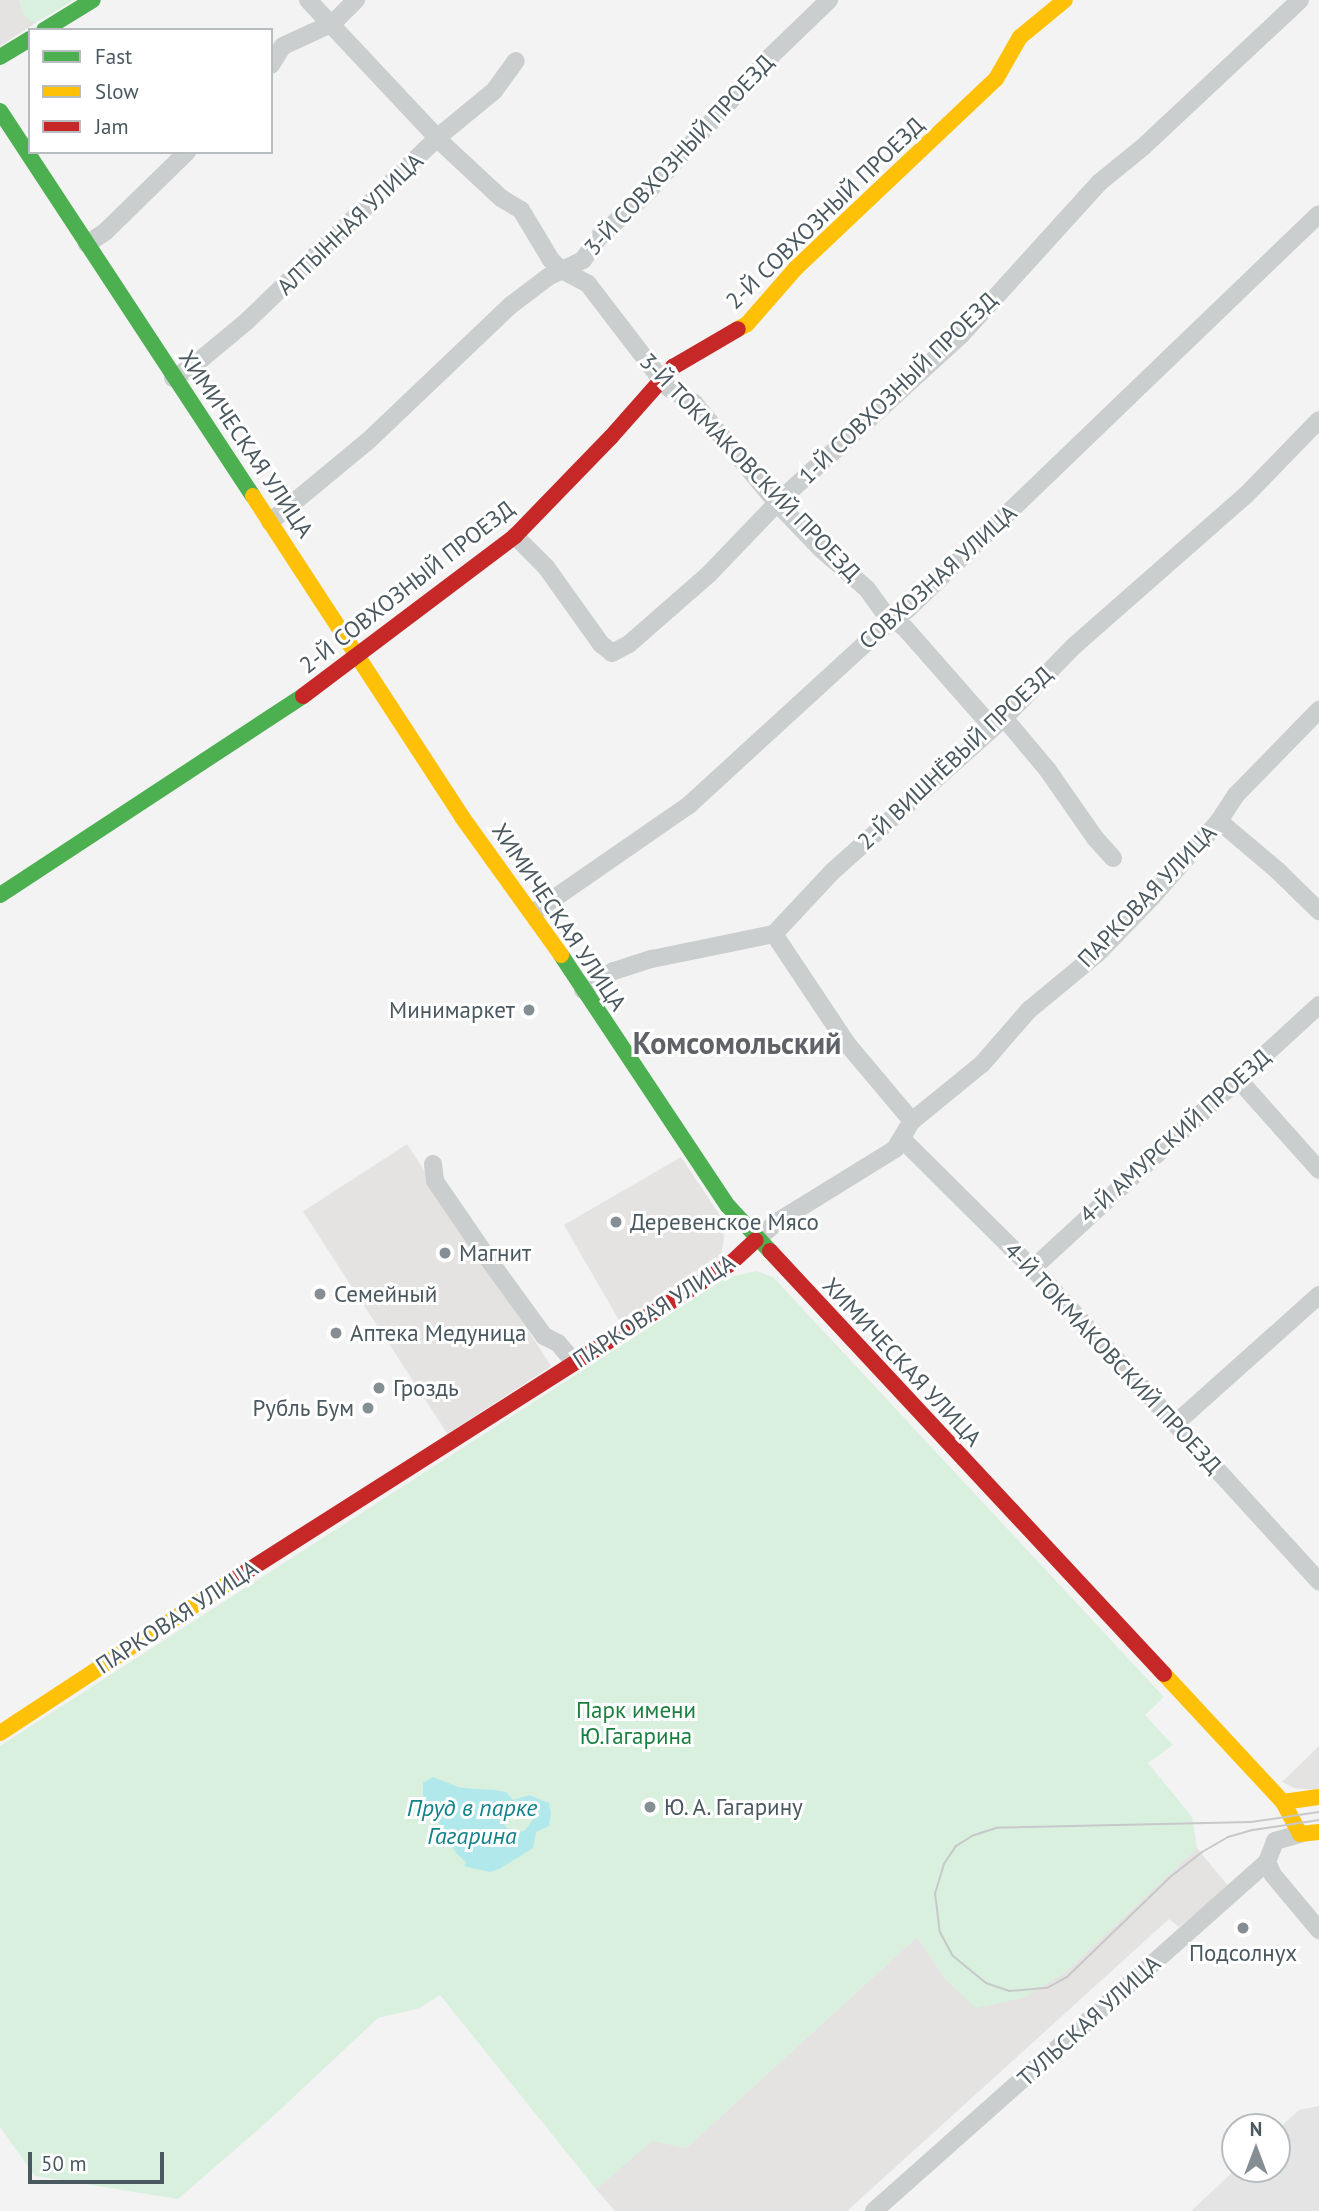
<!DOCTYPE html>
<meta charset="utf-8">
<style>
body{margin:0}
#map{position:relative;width:1319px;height:2211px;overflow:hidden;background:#f3f3f3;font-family:"PT Sans",sans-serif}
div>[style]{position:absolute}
.commercial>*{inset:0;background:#e4e3e1;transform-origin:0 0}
.education>*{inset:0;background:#e5e4e5}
.green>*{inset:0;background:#d9f0df}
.water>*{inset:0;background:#b0e8ec}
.street>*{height:18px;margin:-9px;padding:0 9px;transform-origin:9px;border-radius:9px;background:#cacecf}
.fast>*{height:16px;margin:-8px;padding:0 8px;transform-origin:8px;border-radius:8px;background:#4caf50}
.slow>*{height:16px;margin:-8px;padding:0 8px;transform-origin:8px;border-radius:8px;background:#ffc107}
.jam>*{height:16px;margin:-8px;padding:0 8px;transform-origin:8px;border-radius:8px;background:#c62828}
.tram>*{height:2px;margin:-1px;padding:0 1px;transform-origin:1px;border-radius:1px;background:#c6c8ca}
.dots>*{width:19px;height:19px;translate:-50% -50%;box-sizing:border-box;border:4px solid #fff;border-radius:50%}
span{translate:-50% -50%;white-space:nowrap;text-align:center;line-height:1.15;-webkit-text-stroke:6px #fff;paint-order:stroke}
.street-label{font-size:23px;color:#4a585f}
.poi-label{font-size:23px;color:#4a585f}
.right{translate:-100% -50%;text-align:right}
.left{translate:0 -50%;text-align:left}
.park-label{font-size:23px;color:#1c7f40}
.water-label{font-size:24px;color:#13838b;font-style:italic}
.district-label{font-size:30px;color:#5f6367;font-weight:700}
.legend{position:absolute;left:28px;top:28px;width:245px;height:126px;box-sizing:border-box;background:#fff;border:2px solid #b7bcbf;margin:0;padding:9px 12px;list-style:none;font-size:21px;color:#4a585f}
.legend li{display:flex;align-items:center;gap:14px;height:35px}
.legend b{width:35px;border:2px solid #b7bcbf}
.north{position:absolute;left:1221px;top:2113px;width:70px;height:70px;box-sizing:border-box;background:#fff;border:2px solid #b7bcbf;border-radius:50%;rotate:0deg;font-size:19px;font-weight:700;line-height:28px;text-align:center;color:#4a585f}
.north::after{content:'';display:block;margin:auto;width:24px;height:32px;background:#858e93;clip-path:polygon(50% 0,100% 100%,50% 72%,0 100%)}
.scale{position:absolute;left:28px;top:2152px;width:136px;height:32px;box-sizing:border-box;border:4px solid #4a585f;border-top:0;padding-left:9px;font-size:21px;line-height:24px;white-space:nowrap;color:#4a585f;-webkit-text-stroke:5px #fff;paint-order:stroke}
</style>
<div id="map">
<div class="commercial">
<div style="clip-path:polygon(0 0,19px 0,23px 13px,37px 22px,0 46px)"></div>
<div style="left:407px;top:1144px;width:265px;height:124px;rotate:57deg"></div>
<div style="clip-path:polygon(681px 1157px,721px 1217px,724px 1237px,721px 1255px,620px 1322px,564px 1225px)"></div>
<div style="clip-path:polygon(1319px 1746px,1319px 1790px,1294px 1788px,1282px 1782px)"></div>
<div style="clip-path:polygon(1197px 1848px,1229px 1887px,1179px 1927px,1169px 1919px,847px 2211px,615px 2211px,596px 2189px,652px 2140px,686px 2148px,917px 1937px,947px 1981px,1044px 1984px,1063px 1974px)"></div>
</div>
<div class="education">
<div style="clip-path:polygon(1319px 2106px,1319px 2211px,1191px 2211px,1236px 2169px,1277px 2169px,1277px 2130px,1299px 2110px)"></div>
</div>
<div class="green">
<div style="clip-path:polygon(19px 0,74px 0,37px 22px,30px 21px,23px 13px)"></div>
<div style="clip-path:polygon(757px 1271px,773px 1277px,1164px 1697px,1145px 1715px,1173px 1745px,1148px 1763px,1192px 1817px,1197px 1848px,1063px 1974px,1023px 1998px,976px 2008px,947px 1981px,917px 1937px,686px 2148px,652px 2141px,596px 2189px,440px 1995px,420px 2008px,378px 2018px,268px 2121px,178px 2199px,35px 2176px,0 2127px,0 1746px,726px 1278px)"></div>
</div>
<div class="water">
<div style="clip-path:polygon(evenodd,433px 1777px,461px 1788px,495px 1790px,506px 1792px,513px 1800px,529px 1795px,549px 1803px,551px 1813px,549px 1826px,536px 1832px,533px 1848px,499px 1869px,490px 1872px,464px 1866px,466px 1862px,456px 1853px,423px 1795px,423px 1783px,433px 1777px,506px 1811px,520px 1811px,533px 1820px,524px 1831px,511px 1833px,500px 1819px,506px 1811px)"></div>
</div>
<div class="street">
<div style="left:308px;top:0;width:199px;rotate:46.8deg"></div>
<div style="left:444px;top:145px;width:78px;rotate:42.9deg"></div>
<div style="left:501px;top:198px;width:23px;rotate:31deg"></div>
<div style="left:521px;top:210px;width:58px;rotate:59deg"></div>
<div style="left:551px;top:260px;width:13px;rotate:45deg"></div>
<div style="left:560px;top:269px;width:32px;rotate:28deg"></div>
<div style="left:588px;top:284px;width:120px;rotate:52.5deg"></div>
<div style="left:661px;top:379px;width:13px;rotate:48deg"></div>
<div style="left:670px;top:389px;width:28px;rotate:30deg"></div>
<div style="left:694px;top:403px;width:130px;rotate:50.3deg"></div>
<div style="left:777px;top:503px;width:65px;rotate:46.2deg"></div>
<div style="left:822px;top:550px;width:60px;rotate:40.9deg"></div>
<div style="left:867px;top:589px;width:27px;rotate:54deg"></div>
<div style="left:883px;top:611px;width:28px;rotate:38deg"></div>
<div style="left:905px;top:628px;width:132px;rotate:48.7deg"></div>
<div style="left:271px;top:65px;width:22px;rotate:-58deg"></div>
<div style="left:283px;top:46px;width:55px;rotate:-24.7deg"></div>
<div style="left:333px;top:23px;width:33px;rotate:-45deg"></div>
<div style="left:87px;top:244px;width:22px;rotate:-34deg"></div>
<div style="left:105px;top:232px;width:115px;rotate:-44.3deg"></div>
<div style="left:173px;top:378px;width:23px;rotate:-31deg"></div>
<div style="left:193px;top:366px;width:69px;rotate:-39.7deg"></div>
<div style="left:246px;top:322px;width:267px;rotate:-43.9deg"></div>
<div style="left:438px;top:137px;width:72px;rotate:-39.4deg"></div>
<div style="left:494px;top:91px;width:37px;rotate:-54deg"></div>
<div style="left:270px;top:522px;width:127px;rotate:-39.6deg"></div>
<div style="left:368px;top:441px;width:197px;rotate:-43.6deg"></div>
<div style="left:511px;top:305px;width:46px;rotate:-37.1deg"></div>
<div style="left:548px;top:277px;width:39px;rotate:-26deg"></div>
<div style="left:583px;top:260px;width:29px;rotate:-55deg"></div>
<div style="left:600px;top:236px;width:59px;rotate:-42.3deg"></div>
<div style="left:644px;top:196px;width:189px;rotate:-47.8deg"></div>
<div style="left:771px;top:56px;width:81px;rotate:-44deg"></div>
<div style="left:515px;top:536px;width:44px;rotate:45deg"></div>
<div style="left:546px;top:567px;width:95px;rotate:54.5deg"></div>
<div style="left:601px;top:644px;width:14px;rotate:39deg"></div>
<div style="left:612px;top:653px;width:19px;rotate:-28deg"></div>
<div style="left:629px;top:644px;width:106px;rotate:-41.2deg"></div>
<div style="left:709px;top:574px;width:98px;rotate:-46.2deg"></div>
<div style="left:777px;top:503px;width:251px;rotate:-42.4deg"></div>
<div style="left:962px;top:334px;width:205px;rotate:-47.8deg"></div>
<div style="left:1100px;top:182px;width:55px;rotate:-39.1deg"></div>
<div style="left:1143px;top:147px;width:215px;rotate:-43.1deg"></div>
<div style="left:1004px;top:718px;width:67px;rotate:49.9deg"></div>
<div style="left:1047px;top:769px;width:84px;rotate:55.2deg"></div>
<div style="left:1095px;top:838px;width:27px;rotate:48deg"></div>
<div style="left:1219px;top:821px;width:76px;rotate:40.2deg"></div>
<div style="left:1277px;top:870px;width:59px;rotate:44.3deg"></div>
<div style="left:533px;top:913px;width:190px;rotate:-34.7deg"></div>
<div style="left:689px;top:805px;width:259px;rotate:-42.5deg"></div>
<div style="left:880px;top:630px;width:34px;rotate:-37deg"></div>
<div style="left:907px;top:610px;width:571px;rotate:-43.87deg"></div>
<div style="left:774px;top:934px;width:133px;rotate:56.3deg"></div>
<div style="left:848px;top:1045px;width:99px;rotate:49.9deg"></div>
<div style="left:583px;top:990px;width:36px;rotate:-32deg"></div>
<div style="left:614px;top:971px;width:40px;rotate:-18deg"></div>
<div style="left:652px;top:959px;width:125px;rotate:-11.6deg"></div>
<div style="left:774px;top:934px;width:86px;rotate:-46.9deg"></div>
<div style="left:833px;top:871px;width:229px;rotate:-41.8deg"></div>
<div style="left:1004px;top:718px;width:100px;rotate:-45.8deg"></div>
<div style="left:1074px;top:646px;width:230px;rotate:-41.3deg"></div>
<div style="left:1247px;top:494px;width:103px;rotate:-45.8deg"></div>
<div style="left:1238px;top:1079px;width:122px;rotate:48.3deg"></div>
<div style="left:903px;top:1140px;width:196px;rotate:44.8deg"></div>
<div style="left:1042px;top:1278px;width:411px;rotate:47.6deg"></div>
<div style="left:433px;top:1164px;width:17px;rotate:83deg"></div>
<div style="left:435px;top:1181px;width:96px;rotate:55.6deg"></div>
<div style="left:489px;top:1260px;width:94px;rotate:54.1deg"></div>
<div style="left:544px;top:1336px;width:16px;rotate:27deg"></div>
<div style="left:558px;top:1343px;width:25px;rotate:50deg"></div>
<div style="left:756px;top:1240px;width:28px;rotate:-41deg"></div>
<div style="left:777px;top:1222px;width:139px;rotate:-31.7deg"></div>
<div style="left:895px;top:1149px;width:33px;rotate:-59deg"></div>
<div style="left:912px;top:1121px;width:90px;rotate:-39.2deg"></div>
<div style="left:982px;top:1064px;width:72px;rotate:-49deg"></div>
<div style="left:1029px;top:1010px;width:89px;rotate:-39.6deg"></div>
<div style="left:1098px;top:953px;width:78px;rotate:-46deg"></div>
<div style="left:1152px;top:897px;width:101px;rotate:-48.6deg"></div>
<div style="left:1219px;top:821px;width:31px;rotate:-57deg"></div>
<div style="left:1236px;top:795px;width:119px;rotate:-45.7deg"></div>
<div style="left:1032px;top:1269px;width:390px;rotate:-42.6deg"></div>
<div style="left:1176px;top:1423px;width:192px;rotate:-41.8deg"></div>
<div style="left:1267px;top:1862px;width:14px;rotate:65deg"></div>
<div style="left:1273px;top:1875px;width:72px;rotate:50.1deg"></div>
<div style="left:874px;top:2211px;width:526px;rotate:-41.61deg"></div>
<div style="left:1267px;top:1862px;width:22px;rotate:-69deg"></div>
<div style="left:1275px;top:1841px;width:26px;rotate:-16deg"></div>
</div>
<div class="fast">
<div style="left:44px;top:30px;width:57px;rotate:-31.5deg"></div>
<div style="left:0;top:57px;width:35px;rotate:-31deg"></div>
<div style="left:0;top:111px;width:461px;rotate:56.7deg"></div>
<div style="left:0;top:895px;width:363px;rotate:-33.3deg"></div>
<div style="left:561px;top:955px;width:301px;rotate:56.4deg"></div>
<div style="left:728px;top:1206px;width:62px;rotate:47deg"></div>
</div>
<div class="slow">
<div style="left:738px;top:329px;width:10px;rotate:-29deg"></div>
<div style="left:747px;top:324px;width:74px;rotate:-48.8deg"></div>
<div style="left:796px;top:268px;width:275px;rotate:-43.4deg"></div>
<div style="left:996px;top:79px;width:48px;rotate:-60.3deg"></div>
<div style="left:1020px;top:37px;width:58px;rotate:-39.4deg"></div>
<div style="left:253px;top:496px;width:383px;rotate:56.9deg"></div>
<div style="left:462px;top:817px;width:170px;rotate:54.3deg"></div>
<div style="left:1164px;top:1674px;width:175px;rotate:47.1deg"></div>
<div style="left:1283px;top:1802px;width:36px;rotate:62deg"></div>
<div style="left:1300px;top:1834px;width:19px;rotate:-6deg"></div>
<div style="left:0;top:1733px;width:279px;rotate:-33.3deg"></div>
<div style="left:1283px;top:1802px;width:36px;rotate:-8deg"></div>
</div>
<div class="jam">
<div style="left:303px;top:696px;width:266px;rotate:-37deg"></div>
<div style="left:515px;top:536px;width:138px;rotate:-45.9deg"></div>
<div style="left:611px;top:437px;width:94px;rotate:-48.5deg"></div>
<div style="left:673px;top:367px;width:75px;rotate:-30.3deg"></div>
<div style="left:770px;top:1251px;width:578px;rotate:47.03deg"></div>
<div style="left:233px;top:1580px;width:589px;rotate:-32.45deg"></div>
<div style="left:730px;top:1264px;width:35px;rotate:-43deg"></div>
</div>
<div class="tram">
<div style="left:1319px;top:1812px;width:69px;rotate:171.6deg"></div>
<div style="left:1251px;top:1822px;width:255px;rotate:178.7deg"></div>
<div style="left:996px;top:1828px;width:25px;rotate:162deg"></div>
<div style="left:972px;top:1836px;width:19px;rotate:148deg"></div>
<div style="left:956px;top:1846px;width:22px;rotate:124deg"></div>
<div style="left:944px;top:1864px;width:30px;rotate:107deg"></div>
<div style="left:935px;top:1893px;width:39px;rotate:83deg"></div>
<div style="left:940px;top:1932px;width:27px;rotate:62deg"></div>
<div style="left:953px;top:1956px;width:43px;rotate:39.3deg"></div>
<div style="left:986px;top:1983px;width:24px;rotate:19deg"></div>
<div style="left:1009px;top:1991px;width:38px;rotate:-5deg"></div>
<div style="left:1047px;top:1988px;width:23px;rotate:-29deg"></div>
<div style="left:1067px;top:1977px;width:142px;rotate:-44.1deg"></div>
<div style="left:1169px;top:1878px;width:42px;rotate:-38.2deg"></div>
<div style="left:1202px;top:1852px;width:30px;rotate:-30deg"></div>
<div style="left:1228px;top:1837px;width:26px;rotate:-16deg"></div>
<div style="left:1253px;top:1830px;width:67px;rotate:-8.6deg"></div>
</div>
<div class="dots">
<div style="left:529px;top:1010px;background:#858e93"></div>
<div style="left:616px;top:1222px;background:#858e93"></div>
<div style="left:445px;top:1253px;background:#858e93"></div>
<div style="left:320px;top:1294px;background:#858e93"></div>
<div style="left:336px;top:1333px;background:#858e93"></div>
<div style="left:379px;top:1388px;background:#858e93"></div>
<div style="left:368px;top:1408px;background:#858e93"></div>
<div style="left:650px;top:1807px;background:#858e93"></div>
<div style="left:1243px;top:1928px;background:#858e93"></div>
</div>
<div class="street-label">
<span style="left:679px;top:155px;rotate:-47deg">3-Й СОВХОЗНЫЙ ПРОЕЗД</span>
<span style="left:825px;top:213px;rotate:-44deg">2-Й СОВХОЗНЫЙ ПРОЕЗД</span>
<span style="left:350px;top:224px;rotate:-44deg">АЛТЫННАЯ УЛИЦА</span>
<span style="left:898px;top:388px;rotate:-44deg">1-Й СОВХОЗНЫЙ ПРОЕЗД</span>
<span style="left:246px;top:444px;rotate:56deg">ХИМИЧЕСКАЯ УЛИЦА</span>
<span style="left:750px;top:467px;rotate:46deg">3-Й ТОКМАКОВСКИЙ ПРОЕЗД</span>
<span style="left:938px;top:577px;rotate:-42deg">СОВХОЗНАЯ УЛИЦА</span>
<span style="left:407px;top:587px;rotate:-38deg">2-Й СОВХОЗНЫЙ ПРОЕЗД</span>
<span style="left:955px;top:758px;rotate:-43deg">2-Й ВИШНЁВЫЙ ПРОЕЗД</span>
<span style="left:1147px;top:896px;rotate:-46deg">ПАРКОВАЯ УЛИЦА</span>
<span style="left:559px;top:917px;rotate:56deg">ХИМИЧЕСКАЯ УЛИЦА</span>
<span style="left:1175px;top:1136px;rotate:-42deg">4-Й АМУРСКИЙ ПРОЕЗД</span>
<span style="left:654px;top:1311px;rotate:-33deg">ПАРКОВАЯ УЛИЦА</span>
<span style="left:1113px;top:1358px;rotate:47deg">4-Й ТОКМАКОВСКИЙ ПРОЕЗД</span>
<span style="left:902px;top:1362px;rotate:47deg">ХИМИЧЕСКАЯ УЛИЦА</span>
<span style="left:177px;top:1617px;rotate:-33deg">ПАРКОВАЯ УЛИЦА</span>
<span style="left:1089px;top:2021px;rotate:-42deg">ТУЛЬСКАЯ УЛИЦА</span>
</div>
<div class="poi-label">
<span class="right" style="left:515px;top:1010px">Минимаркет</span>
<span class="left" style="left:630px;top:1222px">Деревенское Мясо</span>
<span class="left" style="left:459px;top:1253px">Магнит</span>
<span class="left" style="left:334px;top:1294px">Семейный</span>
<span class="left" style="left:350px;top:1333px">Аптека Медуница</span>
<span class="left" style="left:393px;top:1388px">Гроздь</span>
<span class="right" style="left:354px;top:1408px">Рубль Бум</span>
<span class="left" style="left:664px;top:1807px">Ю. А. Гагарину</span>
<span style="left:1243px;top:1953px">Подсолнух</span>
</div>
<div class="park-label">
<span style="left:636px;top:1723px">Парк имени<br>Ю.Гагарина</span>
</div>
<div class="water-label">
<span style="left:472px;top:1822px">Пруд в парке<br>Гагарина</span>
</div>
<div class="district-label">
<span style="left:737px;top:1043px">Комсомольский</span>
</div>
<ul class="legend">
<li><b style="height:9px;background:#4caf50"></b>Fast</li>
<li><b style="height:9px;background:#ffc107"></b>Slow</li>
<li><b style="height:9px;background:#c62828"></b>Jam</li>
</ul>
<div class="north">N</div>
<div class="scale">50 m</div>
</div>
